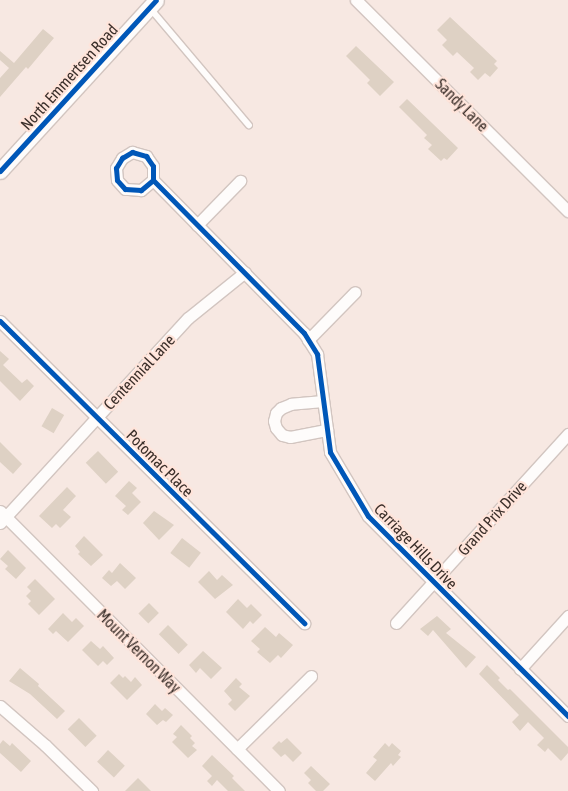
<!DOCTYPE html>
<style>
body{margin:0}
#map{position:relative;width:568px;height:791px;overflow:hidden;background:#f7e8e2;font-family:"Asap Condensed",sans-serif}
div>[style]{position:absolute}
.building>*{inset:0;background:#ded1c4;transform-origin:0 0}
.roads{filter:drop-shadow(1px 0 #d2c5c0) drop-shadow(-1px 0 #d2c5c0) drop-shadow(0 1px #d2c5c0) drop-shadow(0 -1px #d2c5c0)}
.lane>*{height:5.5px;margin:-2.75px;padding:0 2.75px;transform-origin:2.75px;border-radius:2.75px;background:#fefcfb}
.street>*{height:11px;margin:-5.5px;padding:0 5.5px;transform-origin:5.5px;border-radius:5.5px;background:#fefcfb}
.secondary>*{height:15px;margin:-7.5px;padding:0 7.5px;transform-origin:7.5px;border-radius:7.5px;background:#fefcfb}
.cycleway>*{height:5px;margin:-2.5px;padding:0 2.5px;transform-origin:2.5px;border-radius:2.5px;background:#0057b8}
span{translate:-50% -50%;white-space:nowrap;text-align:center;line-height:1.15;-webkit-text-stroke:4.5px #ffe4da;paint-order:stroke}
.street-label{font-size:16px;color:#3b2f2a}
</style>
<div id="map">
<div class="building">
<div style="clip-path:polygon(450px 17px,497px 61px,494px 64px,498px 68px,490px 77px,485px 73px,478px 80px,470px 72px,474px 68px,457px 52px,453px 56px,442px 45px,447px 40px,437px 30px)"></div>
<div style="clip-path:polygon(43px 29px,54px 38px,28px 69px,26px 67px,0 97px,0 78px,9px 68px,0 60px,0 51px,14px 63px)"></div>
<div style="clip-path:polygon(356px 46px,394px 82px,380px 96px,367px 83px,370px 80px,346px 56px)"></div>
<div style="clip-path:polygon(407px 99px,458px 148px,447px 160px,444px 158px,441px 161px,428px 149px,432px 145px,424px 138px,427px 135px,399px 107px)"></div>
<div style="clip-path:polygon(0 351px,9px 359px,3px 365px,22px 383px,27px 379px,34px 386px,20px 401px,0 381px)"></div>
<div style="left:52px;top:408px;width:14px;height:21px;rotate:30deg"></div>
<div style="clip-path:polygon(0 442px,22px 464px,13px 474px,0 462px)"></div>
<div style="left:98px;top:451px;width:29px;height:17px;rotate:46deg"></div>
<div style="clip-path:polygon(129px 481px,137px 488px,132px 493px,141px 502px,128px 515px,122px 510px,126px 506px,115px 496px)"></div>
<div style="clip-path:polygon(67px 487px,76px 496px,63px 510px,71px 517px,60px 528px,56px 524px,52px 528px,39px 516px)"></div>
<div style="clip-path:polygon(154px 511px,174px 525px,159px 540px,143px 523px)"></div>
<div style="clip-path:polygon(84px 536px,103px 555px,91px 566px,78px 554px,80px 552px,75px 546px)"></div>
<div style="left:182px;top:538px;width:24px;height:19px;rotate:38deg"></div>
<div style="clip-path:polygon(8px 550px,26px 568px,16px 579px,5px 569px,8px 566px,0 559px)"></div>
<div style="clip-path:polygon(120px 563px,136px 578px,125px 589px,117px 581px,111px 586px,102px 578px,109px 570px,112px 573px)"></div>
<div style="clip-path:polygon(209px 571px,217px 580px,222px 575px,233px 585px,215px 599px,198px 582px)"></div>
<div style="clip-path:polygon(35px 579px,55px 599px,39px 615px,28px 604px,31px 601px,26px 596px,31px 591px,27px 587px)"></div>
<div style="clip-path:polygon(238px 599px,247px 608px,251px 604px,262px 615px,253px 624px,250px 621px,243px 629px,226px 612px)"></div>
<div style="left:149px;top:603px;width:14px;height:15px;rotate:45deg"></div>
<div style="clip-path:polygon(63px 613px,72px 622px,76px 618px,84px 626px,68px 642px,56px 631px,53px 634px,48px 629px)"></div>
<div style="clip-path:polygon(437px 616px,451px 629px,446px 633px,476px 657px,466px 668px,433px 630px,428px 636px,420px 629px)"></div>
<div style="left:168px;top:625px;width:28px;height:13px;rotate:45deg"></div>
<div style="clip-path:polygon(265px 627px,276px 637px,279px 633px,293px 645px,281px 658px,278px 655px,270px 663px,257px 652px,260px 649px,251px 641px)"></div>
<div style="clip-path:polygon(91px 641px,100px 649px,103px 646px,114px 658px,107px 665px,103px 661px,98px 666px,82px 650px)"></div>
<div style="clip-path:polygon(203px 651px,222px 668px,211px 679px,200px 668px,196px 673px,189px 665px)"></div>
<div style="clip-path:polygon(487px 665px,500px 678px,498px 680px,508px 690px,510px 689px,568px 747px,568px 753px,561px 761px,548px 748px,545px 752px,537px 745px,544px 738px,528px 722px,520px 731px,512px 722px,519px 715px,479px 674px)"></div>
<div style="clip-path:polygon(20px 668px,39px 684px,38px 686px,65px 711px,57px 719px,30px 694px,9px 681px)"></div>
<div style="clip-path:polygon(119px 674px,123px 678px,125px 676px,131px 682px,135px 677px,142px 685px,127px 700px,110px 683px)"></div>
<div style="clip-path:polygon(236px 678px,242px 684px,239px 687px,250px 696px,235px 711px,228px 704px,232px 700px,224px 691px)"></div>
<div style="clip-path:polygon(155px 704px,162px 711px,165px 708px,173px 715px,166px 722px,163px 720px,157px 725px,146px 714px)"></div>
<div style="left:79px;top:718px;width:25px;height:16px;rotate:45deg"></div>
<div style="clip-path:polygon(181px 725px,192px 736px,190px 738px,195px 743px,192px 746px,197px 750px,188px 758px,172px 742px,177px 737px,173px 734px)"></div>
<div style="clip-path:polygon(287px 738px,302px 753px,293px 762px,285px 754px,281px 757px,272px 748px,279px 741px,281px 743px)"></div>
<div style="clip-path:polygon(3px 740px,10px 746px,12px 743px,31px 761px,21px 772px,0 753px,0 744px)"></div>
<div style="clip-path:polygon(385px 743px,389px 747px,392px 743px,401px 751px,398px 755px,401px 757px,393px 766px,391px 763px,375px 781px,366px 773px,377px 760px,373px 757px)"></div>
<div style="left:108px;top:750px;width:23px;height:16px;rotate:43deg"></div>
<div style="clip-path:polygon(212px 755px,234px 776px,232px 778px,245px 791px,228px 791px,217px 780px,212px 786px,207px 781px,212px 776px,202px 766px)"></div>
<div style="clip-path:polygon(311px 766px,330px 784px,323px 791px,316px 791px,308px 783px,311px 780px,304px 773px)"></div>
<div style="clip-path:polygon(138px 778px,151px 791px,125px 791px)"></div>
</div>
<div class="roads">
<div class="lane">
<div style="left:151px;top:9px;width:152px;rotate:49.8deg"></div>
</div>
<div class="street">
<div style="left:356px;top:0;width:299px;rotate:44.9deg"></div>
<div style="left:153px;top:180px;width:16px;rotate:140deg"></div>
<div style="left:141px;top:190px;width:16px;rotate:-176deg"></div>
<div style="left:125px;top:189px;width:12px;rotate:-132deg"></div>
<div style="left:117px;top:180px;width:12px;rotate:-95deg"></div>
<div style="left:116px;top:168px;width:12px;rotate:-59deg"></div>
<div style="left:122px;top:158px;width:12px;rotate:-31deg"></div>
<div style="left:132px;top:152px;width:15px;rotate:16deg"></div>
<div style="left:146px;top:156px;width:12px;rotate:55deg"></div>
<div style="left:153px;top:166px;width:14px;rotate:90deg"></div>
<div style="left:153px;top:180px;width:215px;rotate:45.4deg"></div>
<div style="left:304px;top:333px;width:25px;rotate:58deg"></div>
<div style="left:317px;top:354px;width:99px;rotate:82.4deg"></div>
<div style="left:330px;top:452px;width:74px;rotate:59.3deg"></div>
<div style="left:368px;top:516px;width:283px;rotate:45deg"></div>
<div style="left:197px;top:225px;width:62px;rotate:-45.7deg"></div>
<div style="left:0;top:321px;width:429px;rotate:44.8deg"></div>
<div style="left:308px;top:340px;width:67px;rotate:-45.6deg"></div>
<div style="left:323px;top:401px;width:32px;rotate:175deg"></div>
<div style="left:291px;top:404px;width:11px;rotate:158deg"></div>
<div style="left:281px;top:408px;width:7px;rotate:135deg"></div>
<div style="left:276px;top:413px;width:8px;rotate:104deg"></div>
<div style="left:274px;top:421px;width:7px;rotate:74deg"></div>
<div style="left:276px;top:428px;width:9px;rotate:49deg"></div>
<div style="left:282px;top:435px;width:8px;rotate:14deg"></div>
<div style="left:290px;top:437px;width:38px;rotate:-11deg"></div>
<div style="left:0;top:511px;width:395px;rotate:45.1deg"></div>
<div style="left:0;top:523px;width:278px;rotate:-47.5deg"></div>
<div style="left:188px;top:318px;width:73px;rotate:-38.9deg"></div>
<div style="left:396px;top:623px;width:256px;rotate:-47.7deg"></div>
<div style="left:520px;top:669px;width:72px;rotate:-47.8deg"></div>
<div style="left:0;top:706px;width:60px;rotate:40.9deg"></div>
<div style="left:45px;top:745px;width:66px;rotate:44.4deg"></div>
<div style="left:237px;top:749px;width:104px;rotate:-44.6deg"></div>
</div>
<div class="secondary">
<div style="left:0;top:171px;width:231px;rotate:-47.6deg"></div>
</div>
</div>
<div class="cycleway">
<div style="left:0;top:171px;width:231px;rotate:-47.6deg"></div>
<div style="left:153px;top:180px;width:16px;rotate:140deg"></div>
<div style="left:141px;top:190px;width:16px;rotate:-176deg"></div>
<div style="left:125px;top:189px;width:12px;rotate:-132deg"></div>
<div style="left:117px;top:180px;width:12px;rotate:-95deg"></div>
<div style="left:116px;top:168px;width:12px;rotate:-59deg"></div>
<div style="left:122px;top:158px;width:12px;rotate:-31deg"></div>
<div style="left:132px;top:152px;width:15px;rotate:16deg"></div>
<div style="left:146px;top:156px;width:12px;rotate:55deg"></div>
<div style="left:153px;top:166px;width:14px;rotate:90deg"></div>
<div style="left:153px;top:180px;width:215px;rotate:45.4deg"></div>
<div style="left:304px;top:333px;width:25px;rotate:58deg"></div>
<div style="left:317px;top:354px;width:99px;rotate:82.4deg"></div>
<div style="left:330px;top:452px;width:74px;rotate:59.3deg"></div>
<div style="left:368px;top:516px;width:283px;rotate:45deg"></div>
<div style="left:0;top:321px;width:429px;rotate:44.8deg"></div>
</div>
<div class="street-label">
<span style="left:69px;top:77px;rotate:-48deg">North Emmertsen Road</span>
<span style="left:462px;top:105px;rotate:45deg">Sandy Lane</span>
<span style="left:139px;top:372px;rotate:-47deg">Centennial Lane</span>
<span style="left:160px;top:463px;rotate:45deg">Potomac Place</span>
<span style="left:492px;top:518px;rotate:-48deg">Grand Prix Drive</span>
<span style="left:416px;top:546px;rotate:46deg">Carriage Hills Drive</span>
<span style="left:139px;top:651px;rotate:45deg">Mount Vernon Way</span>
</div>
</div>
